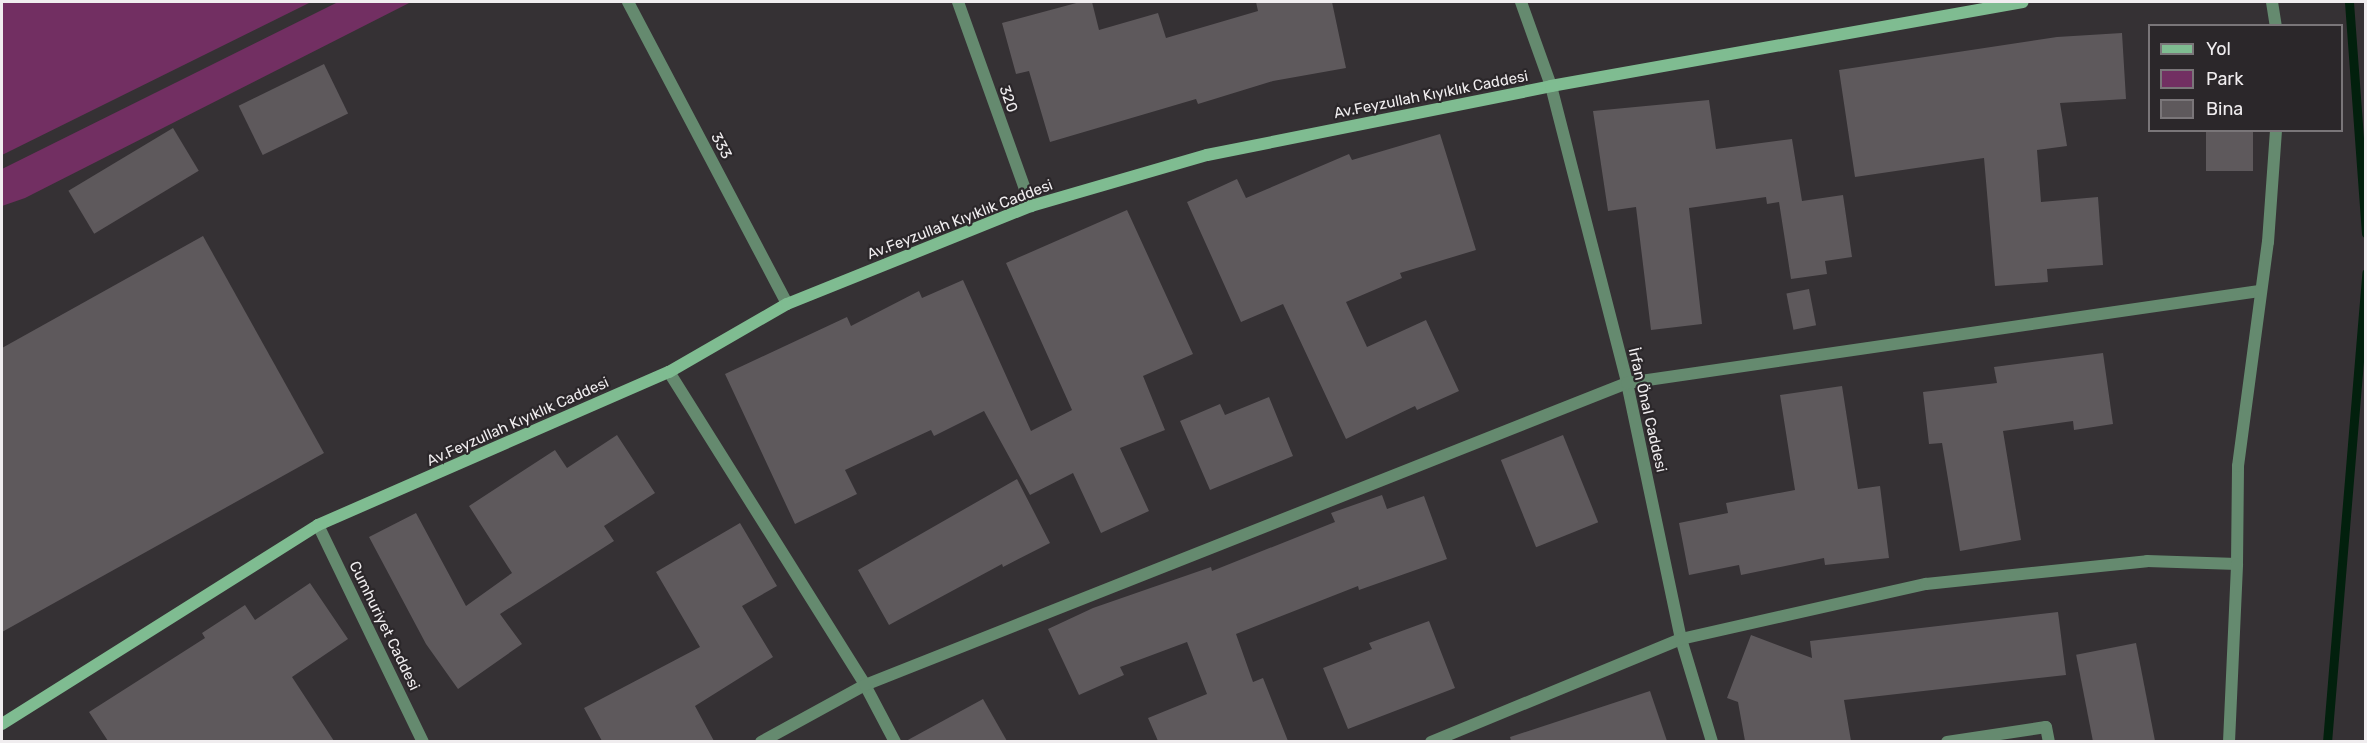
<!DOCTYPE html>
<meta charset="utf-8">
<style>
body{margin:0}
#map{position:relative;width:2367px;height:743px;overflow:hidden;background:#353134;font-family:Rubik,sans-serif}
div>[style]{position:absolute}
.green>*{inset:0;background:#722f62}
.stream>*{height:9px;margin:-4.5px;padding:0 4.5px;transform-origin:4.5px;border-radius:4.5px;background:#02200d}
.building>*{inset:0;background:#5e595c;transform-origin:0 0}
.lane>*{height:12px;margin:-6px;padding:0 6px;transform-origin:6px;border-radius:6px;background:#658a6f}
.street>*{height:12px;margin:-6px;padding:0 6px;transform-origin:6px;border-radius:6px;background:#658a6f}
.secondary>*{height:12px;margin:-6px;padding:0 6px;transform-origin:6px;border-radius:6px;background:#7fbc91}
span{translate:-50% -50%;white-space:nowrap;text-align:center;line-height:1.15;-webkit-text-stroke:4.5px #2b272a;paint-order:stroke}
.street-label{font-size:15px;color:#f0edef}
.frame{position:absolute;inset:0;border:3px solid #f0edef;pointer-events:none}
.legend{position:absolute;left:2148px;top:24px;width:195px;height:108px;box-sizing:border-box;background:#2b272a;border:2px solid #7a7679;margin:0;padding:8px 10px;list-style:none;font-size:18px;color:#f0edef}
.legend li{display:flex;align-items:center;gap:12px;height:30px}
.legend b{width:30px;border:2px solid #7a7679}
</style>
<div id="map">
<div class="green">
<div style="clip-path:polygon(2px 2px,311px 2px,2px 155px)"></div>
<div style="clip-path:polygon(338px 2px,411px 2px,25px 198px,2px 206px,2px 169px)"></div>
</div>
<div class="stream">
<div style="left:2349px;top:2px;width:232px;rotate:85.8deg"></div>
<div style="left:2327px;top:742px;width:471px;rotate:-85.2deg"></div>
</div>
<div class="building">
<div style="clip-path:polygon(1080px 2px,1092px 2px,1099px 30px,1158px 13px,1166px 38px,1258px 11px,1256px 2px,1332px 2px,1346px 68px,1273px 81px,1198px 104px,1196px 99px,1050px 142px,1029px 71px,1016px 74px,1002px 23px)"></div>
<div style="clip-path:polygon(2122px 33px,2126px 99px,2060px 103px,2067px 146px,2037px 150px,2041px 202px,2098px 197px,2103px 265px,2047px 269px,2048px 282px,1995px 286px,1984px 158px,1855px 177px,1839px 70px,2057px 37px)"></div>
<div style="left:324px;top:64px;width:55px;height:95px;rotate:64deg"></div>
<div style="clip-path:polygon(1709px 100px,1716px 149px,1792px 139px,1802px 201px,1843px 195px,1852px 257px,1825px 261px,1827px 274px,1791px 279px,1779px 202px,1767px 204px,1766px 197px,1689px 208px,1702px 324px,1651px 330px,1636px 207px,1608px 211px,1593px 111px)"></div>
<div style="left:173px;top:128px;width:50px;height:122px;rotate:59deg"></div>
<div style="left:2206px;top:130px;width:47px;height:41px"></div>
<div style="clip-path:polygon(1440px 134px,1476px 250px,1400px 273px,1402px 278px,1346px 302px,1367px 347px,1426px 320px,1459px 391px,1417px 410px,1415px 406px,1346px 439px,1283px 304px,1241px 322px,1187px 202px,1237px 179px,1246px 198px,1349px 154px,1352px 160px)"></div>
<div style="clip-path:polygon(1127px 210px,1193px 354px,1143px 376px,1165px 430px,1120px 448px,1149px 511px,1101px 533px,1073px 473px,1030px 495px,984px 411px,934px 436px,931px 430px,845px 470px,857px 494px,795px 524px,725px 374px,847px 317px,851px 326px,919px 291px,922px 298px,963px 280px,1031px 431px,1072px 410px,1006px 263px)"></div>
<div style="clip-path:polygon(203px 236px,324px 453px,2px 632px,2px 348px)"></div>
<div style="left:1809px;top:289px;width:37px;height:23px;rotate:79deg"></div>
<div style="clip-path:polygon(2103px 353px,2113px 424px,2074px 430px,2073px 421px,2003px 431px,2021px 540px,1960px 551px,1942px 443px,1929px 444px,1923px 392px,1997px 383px,1994px 367px)"></div>
<div style="clip-path:polygon(1842px 386px,1858px 489px,1880px 486px,1889px 558px,1825px 565px,1824px 558px,1741px 575px,1739px 565px,1689px 575px,1679px 523px,1728px 513px,1726px 503px,1795px 490px,1780px 395px)"></div>
<div style="clip-path:polygon(1269px 397px,1293px 456px,1210px 490px,1180px 421px,1220px 404px,1225px 415px)"></div>
<div style="clip-path:polygon(617px 435px,655px 493px,604px 526px,614px 541px,500px 614px,522px 644px,458px 689px,426px 644px,369px 537px,416px 513px,466px 606px,512px 573px,469px 506px,555px 450px,567px 468px)"></div>
<div style="left:1563px;top:435px;width:94px;height:67px;rotate:68deg"></div>
<div style="clip-path:polygon(1017px 479px,1050px 543px,1003px 567px,1002px 564px,889px 625px,858px 570px)"></div>
<div style="clip-path:polygon(1382px 495px,1387px 509px,1424px 496px,1447px 559px,1359px 590px,1358px 586px,1236px 634px,1253px 682px,1263px 678px,1288px 741px,1158px 741px,1148px 718px,1207px 694px,1187px 642px,1120px 667px,1124px 675px,1079px 695px,1048px 629px,1093px 608px,1211px 567px,1212px 571px,1335px 522px,1331px 513px)"></div>
<div style="clip-path:polygon(740px 523px,777px 586px,742px 606px,773px 657px,695px 706px,714px 741px,602px 741px,584px 708px,700px 647px,656px 572px)"></div>
<div style="clip-path:polygon(310px 583px,348px 639px,292px 677px,334px 741px,108px 741px,89px 712px,205px 638px,202px 633px,245px 605px,255px 620px)"></div>
<div style="clip-path:polygon(2058px 612px,2066px 675px,1844px 700px,1851px 741px,1745px 741px,1738px 702px,1727px 698px,1751px 635px,1812px 658px,1810px 641px)"></div>
<div style="clip-path:polygon(1429px 621px,1455px 688px,1348px 729px,1323px 668px,1372px 649px,1369px 643px)"></div>
<div style="left:2136px;top:643px;width:100px;height:61px;rotate:79deg"></div>
<div style="clip-path:polygon(1650px 691px,1667px 741px,1511px 741px,1510px 737px)"></div>
<div style="clip-path:polygon(983px 699px,1007px 741px,906px 741px)"></div>
</div>
<div class="lane">
<div style="left:1947px;top:742px;width:100px;rotate:-8.6deg"></div>
<div style="left:2046px;top:727px;width:15px;rotate:79deg"></div>
</div>
<div class="street">
<div style="left:628px;top:2px;width:341px;rotate:62.2deg"></div>
<div style="left:958px;top:2px;width:217px;rotate:70.3deg"></div>
<div style="left:1521px;top:2px;width:89px;rotate:70.3deg"></div>
<div style="left:1551px;top:86px;width:307px;rotate:75.6deg"></div>
<div style="left:1627px;top:383px;width:262px;rotate:78.1deg"></div>
<div style="left:1681px;top:639px;width:108px;rotate:73.2deg"></div>
<div style="left:2272px;top:2px;width:24px;rotate:81deg"></div>
<div style="left:669px;top:372px;width:369px;rotate:57.9deg"></div>
<div style="left:865px;top:685px;width:64px;rotate:62.2deg"></div>
<div style="left:318px;top:525px;width:241px;rotate:64.2deg"></div>
<div style="left:761px;top:742px;width:119px;rotate:-28.7deg"></div>
<div style="left:865px;top:685px;width:820px;rotate:-21.62deg"></div>
<div style="left:1627px;top:383px;width:639px;rotate:-8.28deg"></div>
<div style="left:1431px;top:742px;width:270px;rotate:-22.4deg"></div>
<div style="left:1681px;top:639px;width:251px;rotate:-12.7deg"></div>
<div style="left:1926px;top:584px;width:222px;rotate:-5.9deg"></div>
<div style="left:2147px;top:561px;width:90px;rotate:1.9deg"></div>
<div style="left:2237px;top:564px;width:98px;rotate:-89.4deg"></div>
<div style="left:2238px;top:466px;width:226px;rotate:-82.4deg"></div>
<div style="left:2268px;top:242px;width:112px;rotate:-85.9deg"></div>
<div style="left:2229px;top:742px;width:178px;rotate:-87.4deg"></div>
</div>
<div class="secondary">
<div style="left:2px;top:724px;width:373px;rotate:-32.2deg"></div>
<div style="left:318px;top:525px;width:383px;rotate:-23.6deg"></div>
<div style="left:669px;top:372px;width:136px;rotate:-30deg"></div>
<div style="left:787px;top:304px;width:263px;rotate:-21.9deg"></div>
<div style="left:1031px;top:206px;width:183px;rotate:-16.2deg"></div>
<div style="left:1207px;top:155px;width:351px;rotate:-11.3deg"></div>
<div style="left:1551px;top:86px;width:479px;rotate:-10.1deg"></div>
</div>
<div class="street-label">
<span style="left:1431px;top:95px;rotate:-11deg">Av.Feyzullah Kıyıklık Caddesi</span>
<span style="left:1008px;top:99px;rotate:70deg">320</span>
<span style="left:721px;top:146px;rotate:62deg">333</span>
<span style="left:960px;top:220px;rotate:-21deg">Av.Feyzullah Kıyıklık Caddesi</span>
<span style="left:1647px;top:410px;rotate:77deg">İrfan Önal Caddesi</span>
<span style="left:518px;top:422px;rotate:-24deg">Av.Feyzullah Kıyıklık Caddesi</span>
<span style="left:384px;top:626px;rotate:64deg">Cumhuriyet Caddesi</span>
</div>
<div class="frame"></div>
<ul class="legend">
<li><b style="height:8px;background:#7fbc91"></b>Yol</li>
<li><b style="height:16px;background:#722f62"></b>Park</li>
<li><b style="height:16px;background:#5e595c"></b>Bina</li>
</ul>
</div>
